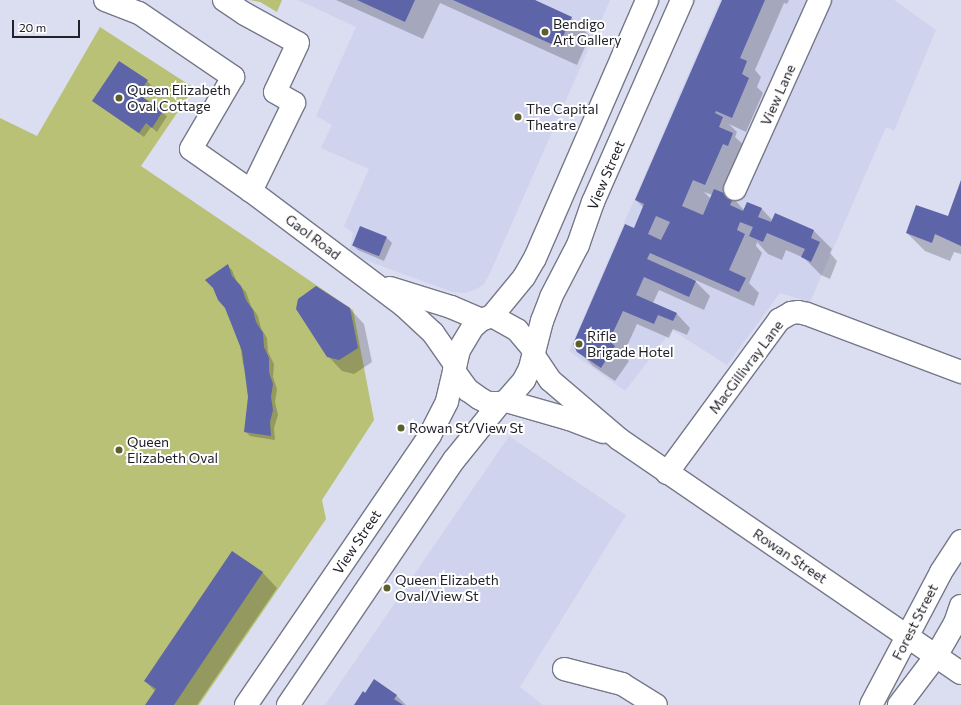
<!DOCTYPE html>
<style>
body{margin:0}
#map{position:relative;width:961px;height:705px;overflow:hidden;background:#dbdef1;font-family:Commissioner,sans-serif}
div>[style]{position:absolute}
.built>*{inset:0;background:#cfd3ed}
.green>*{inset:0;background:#b9c177}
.shadow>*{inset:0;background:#0003}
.building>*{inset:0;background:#5d64a7;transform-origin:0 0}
.roads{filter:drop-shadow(1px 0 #757889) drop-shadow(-1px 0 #757889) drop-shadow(0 1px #757889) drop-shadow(0 -1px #757889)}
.minor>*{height:22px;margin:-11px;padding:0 11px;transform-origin:11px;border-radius:11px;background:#fff}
.dots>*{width:11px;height:11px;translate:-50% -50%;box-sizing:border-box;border:2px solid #fff;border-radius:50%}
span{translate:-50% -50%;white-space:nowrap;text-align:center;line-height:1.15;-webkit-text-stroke:4px #fff;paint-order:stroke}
.poi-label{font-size:14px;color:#212229}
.left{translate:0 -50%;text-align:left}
.street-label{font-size:14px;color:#212229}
.scale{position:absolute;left:12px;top:20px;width:68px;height:18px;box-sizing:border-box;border:2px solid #212229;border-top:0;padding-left:5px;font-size:12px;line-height:14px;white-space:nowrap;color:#212229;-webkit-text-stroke:3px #fff;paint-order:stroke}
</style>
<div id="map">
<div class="built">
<div style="clip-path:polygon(298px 0,610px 0,491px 271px,484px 284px,475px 290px,465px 293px,452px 292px,349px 254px,353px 233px,344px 226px,369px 169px,321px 148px,332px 125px,316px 116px,356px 27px)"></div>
<div style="clip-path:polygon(720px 0,894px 0,936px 30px,894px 131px,886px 127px,810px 302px,780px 293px,727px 365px,672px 330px,625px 391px,569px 351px)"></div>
<div style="clip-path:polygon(509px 436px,626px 515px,520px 687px,543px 705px,325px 705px)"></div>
</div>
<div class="green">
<div style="clip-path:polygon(250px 0,282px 0,277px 12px,260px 2px)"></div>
<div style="clip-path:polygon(100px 27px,194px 88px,141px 166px,353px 310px,374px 420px,322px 500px,326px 519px,199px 705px,0 705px,0 118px,37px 136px)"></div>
</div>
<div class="shadow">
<div style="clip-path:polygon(336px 0,536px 0,535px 1px,571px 18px,590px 36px,577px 65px,440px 3px,423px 39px)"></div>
<div style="clip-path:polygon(evenodd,724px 0,789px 0,787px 4px,784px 3px,755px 70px,761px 77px,757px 87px,763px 93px,746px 132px,729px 124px,737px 132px,735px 137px,747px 148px,737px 158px,722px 193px,733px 198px,744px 210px,747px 203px,762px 209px,773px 221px,814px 231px,832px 249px,830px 253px,837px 261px,830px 279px,821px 275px,804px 258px,786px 250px,782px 260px,768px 254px,757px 242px,756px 246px,762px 253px,749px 283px,759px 293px,754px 306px,693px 279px,710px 296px,704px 310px,659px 290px,653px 303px,676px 313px,690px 328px,687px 335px,673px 329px,669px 338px,637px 324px,623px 355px,629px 361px,615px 381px,593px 366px,578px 351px,644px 208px,636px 200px,724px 0,704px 192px,713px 195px,711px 199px,704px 192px)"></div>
<div style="clip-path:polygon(147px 81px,152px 86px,143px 99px,167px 116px,157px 132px,151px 127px,144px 137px,93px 101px)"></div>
<div style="clip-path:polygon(961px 182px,961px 254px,954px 252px,950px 261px,925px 251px,907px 233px,948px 218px)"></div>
<div style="clip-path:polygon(361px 227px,387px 238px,392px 243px,384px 261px,358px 250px,353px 245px)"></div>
<div style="clip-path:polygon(228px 266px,232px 270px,237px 282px,246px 292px,251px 306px,258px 316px,261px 328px,267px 338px,268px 352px,274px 364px,273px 377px,277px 389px,275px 402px,278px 415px,274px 428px,275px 440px,250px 436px,245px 431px,249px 397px,247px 375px,243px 364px)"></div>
<div style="clip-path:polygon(350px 309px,364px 324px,372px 362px,354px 374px,342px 371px,328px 356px)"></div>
<div style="clip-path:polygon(232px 553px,263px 573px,277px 588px,197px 705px,147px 705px,156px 692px,145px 681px)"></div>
<div style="clip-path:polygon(374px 681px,397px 696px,406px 705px,355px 705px,365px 694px)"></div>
</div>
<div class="building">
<div style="clip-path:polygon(357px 0,415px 0,405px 22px)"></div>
<div style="clip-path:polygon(453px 0,535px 0,572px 17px,558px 47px)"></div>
<div style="clip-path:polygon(evenodd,722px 0,765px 0,740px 58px,747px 61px,742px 74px,749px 78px,732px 118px,716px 111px,715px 113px,723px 117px,719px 127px,733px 133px,728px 146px,723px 144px,705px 185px,693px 180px,682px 206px,703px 215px,714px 189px,734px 197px,730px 205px,743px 211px,747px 202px,762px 208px,758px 217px,771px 222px,775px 213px,814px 230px,811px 238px,820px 242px,811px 262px,801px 257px,805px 249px,767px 233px,763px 242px,749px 236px,753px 227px,740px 222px,737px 230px,745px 234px,729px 270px,746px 278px,739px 292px,650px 253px,647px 259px,696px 281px,689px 297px,644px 277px,636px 295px,677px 313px,673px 321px,658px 315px,654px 324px,623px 311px,609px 341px,615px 346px,601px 368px,577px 352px,573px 344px,625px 224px,634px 228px,644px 204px,635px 200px,722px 0,656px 216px,670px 222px,661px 240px,648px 234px,656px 216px)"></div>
<div style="clip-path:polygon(119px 61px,148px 80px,138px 94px,163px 111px,152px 128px,146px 123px,139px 133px,92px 101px)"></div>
<div style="clip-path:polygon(961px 180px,961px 246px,935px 234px,932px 243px,906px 233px,916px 205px,948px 216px)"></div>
<div style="left:360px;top:226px;width:29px;height:21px;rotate:22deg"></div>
<div style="clip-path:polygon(228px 264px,232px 276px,241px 286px,246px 300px,253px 310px,256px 322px,263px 333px,264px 347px,269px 358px,269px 372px,273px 384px,271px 397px,273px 410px,270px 422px,271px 436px,244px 432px,248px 397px,242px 351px,225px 308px,218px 300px,213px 288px,205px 280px)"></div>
<div style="clip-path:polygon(316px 286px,350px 308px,358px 348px,339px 360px,327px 357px,296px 309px,298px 299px)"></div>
<div style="clip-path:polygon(232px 551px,263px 572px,174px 705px,145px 705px,156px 689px,144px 681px)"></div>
<div style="clip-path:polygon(374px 679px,397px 695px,394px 699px,403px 705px,354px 705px,363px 691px,365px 693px)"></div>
</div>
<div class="roads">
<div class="minor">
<div style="left:105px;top:0;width:36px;rotate:21deg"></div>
<div style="left:139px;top:13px;width:114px;rotate:34.2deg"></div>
<div style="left:233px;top:77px;width:83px;rotate:120.3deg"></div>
<div style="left:191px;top:149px;width:73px;rotate:35deg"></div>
<div style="left:251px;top:191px;width:191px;rotate:36.9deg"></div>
<div style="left:404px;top:306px;width:40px;rotate:43deg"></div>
<div style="left:433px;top:333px;width:39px;rotate:55deg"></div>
<div style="left:224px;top:0;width:25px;rotate:34deg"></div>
<div style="left:245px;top:14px;width:60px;rotate:28.7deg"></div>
<div style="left:298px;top:43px;width:54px;rotate:115.1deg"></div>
<div style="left:275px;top:92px;width:22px;rotate:30deg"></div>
<div style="left:294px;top:103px;width:98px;rotate:116deg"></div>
<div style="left:735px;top:189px;width:207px;rotate:-65.8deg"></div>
<div style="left:390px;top:288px;width:64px;rotate:17.3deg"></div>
<div style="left:451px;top:307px;width:33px;rotate:23deg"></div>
<div style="left:492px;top:316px;width:50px;rotate:-50.6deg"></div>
<div style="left:524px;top:277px;width:22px;rotate:-60deg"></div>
<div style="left:535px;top:258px;width:281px;rotate:-66.5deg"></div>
<div style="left:534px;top:356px;width:29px;rotate:56deg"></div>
<div style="left:550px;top:380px;width:91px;rotate:40.5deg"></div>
<div style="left:619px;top:439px;width:414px;rotate:34.4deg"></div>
<div style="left:454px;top:371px;width:24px;rotate:54deg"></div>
<div style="left:468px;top:390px;width:14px;rotate:36deg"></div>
<div style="left:479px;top:398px;width:10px;rotate:29deg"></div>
<div style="left:488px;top:403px;width:12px"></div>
<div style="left:500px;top:403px;width:6px;rotate:-18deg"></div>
<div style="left:506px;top:401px;width:28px;rotate:-49deg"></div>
<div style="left:524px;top:380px;width:13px;rotate:-63deg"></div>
<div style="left:530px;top:368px;width:49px;rotate:-75.7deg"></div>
<div style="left:542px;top:321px;width:26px;rotate:-69deg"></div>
<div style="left:551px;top:297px;width:59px;rotate:-62.6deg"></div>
<div style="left:578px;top:245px;width:46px;rotate:-70.8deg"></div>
<div style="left:593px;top:202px;width:221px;rotate:-66.2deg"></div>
<div style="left:506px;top:401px;width:66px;rotate:15.9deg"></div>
<div style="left:569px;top:419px;width:36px;rotate:21deg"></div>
<div style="left:667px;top:473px;width:190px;rotate:-53.8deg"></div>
<div style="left:779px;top:320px;width:14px;rotate:-30deg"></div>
<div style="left:791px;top:313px;width:7px;rotate:-8deg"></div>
<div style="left:798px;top:312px;width:9px;rotate:13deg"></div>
<div style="left:807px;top:314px;width:165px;rotate:20.6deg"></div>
<div style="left:564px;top:669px;width:60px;rotate:14.5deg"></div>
<div style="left:622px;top:684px;width:40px;rotate:32deg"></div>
<div style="left:246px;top:705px;width:327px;rotate:-55.7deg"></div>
<div style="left:430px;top:435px;width:38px;rotate:-63deg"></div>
<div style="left:447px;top:401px;width:52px;rotate:-76.8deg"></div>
<div style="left:459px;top:350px;width:27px;rotate:-59deg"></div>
<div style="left:473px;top:327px;width:11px;rotate:-41deg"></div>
<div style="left:481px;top:320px;width:12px;rotate:-20deg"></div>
<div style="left:492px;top:316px;width:29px;rotate:29deg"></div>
<div style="left:517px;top:330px;width:26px;rotate:50deg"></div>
<div style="left:288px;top:705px;width:296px;rotate:-55.9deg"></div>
<div style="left:454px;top:460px;width:73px;rotate:-51.1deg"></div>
<div style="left:871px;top:705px;width:150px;rotate:-62.2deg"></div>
<div style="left:941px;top:572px;width:37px;rotate:-57deg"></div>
<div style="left:899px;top:705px;width:61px;rotate:-52.9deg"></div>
<div style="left:936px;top:656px;width:38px;rotate:-60deg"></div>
<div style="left:955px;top:623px;width:18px;rotate:-71deg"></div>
</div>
</div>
<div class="dots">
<div style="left:545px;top:32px;background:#5b5f2d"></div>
<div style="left:119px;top:98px;background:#5b5f2d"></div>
<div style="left:518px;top:117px;background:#5b5f2d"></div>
<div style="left:579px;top:344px;background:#5b5f2d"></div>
<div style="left:401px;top:428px;background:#5b5f2d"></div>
<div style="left:119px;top:450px;background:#5b5f2d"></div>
<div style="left:387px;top:588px;background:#5b5f2d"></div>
</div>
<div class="poi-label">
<span class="left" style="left:553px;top:32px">Bendigo<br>Art Gallery</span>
<span class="left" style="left:127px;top:98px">Queen Elizabeth<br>Oval Cottage</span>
<span class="left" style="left:526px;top:117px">The Capital<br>Theatre</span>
<span class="left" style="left:587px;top:344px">Rifle<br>Brigade Hotel</span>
<span class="left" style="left:409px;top:428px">Rowan St/View St</span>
<span class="left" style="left:127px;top:450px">Queen<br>Elizabeth Oval</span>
<span class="left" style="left:395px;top:588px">Queen Elizabeth<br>Oval/View St</span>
</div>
<div class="street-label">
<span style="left:778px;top:95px;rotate:-66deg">View Lane</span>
<span style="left:606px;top:175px;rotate:-67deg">View Street</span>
<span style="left:313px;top:237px;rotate:37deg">Gaol Road</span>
<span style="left:746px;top:367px;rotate:-53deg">MacGillivray Lane</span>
<span style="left:357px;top:542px;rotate:-56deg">View Street</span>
<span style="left:790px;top:556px;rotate:34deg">Rowan Street</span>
<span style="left:915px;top:622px;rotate:-63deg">Forest Street</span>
</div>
<div class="scale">20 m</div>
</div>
